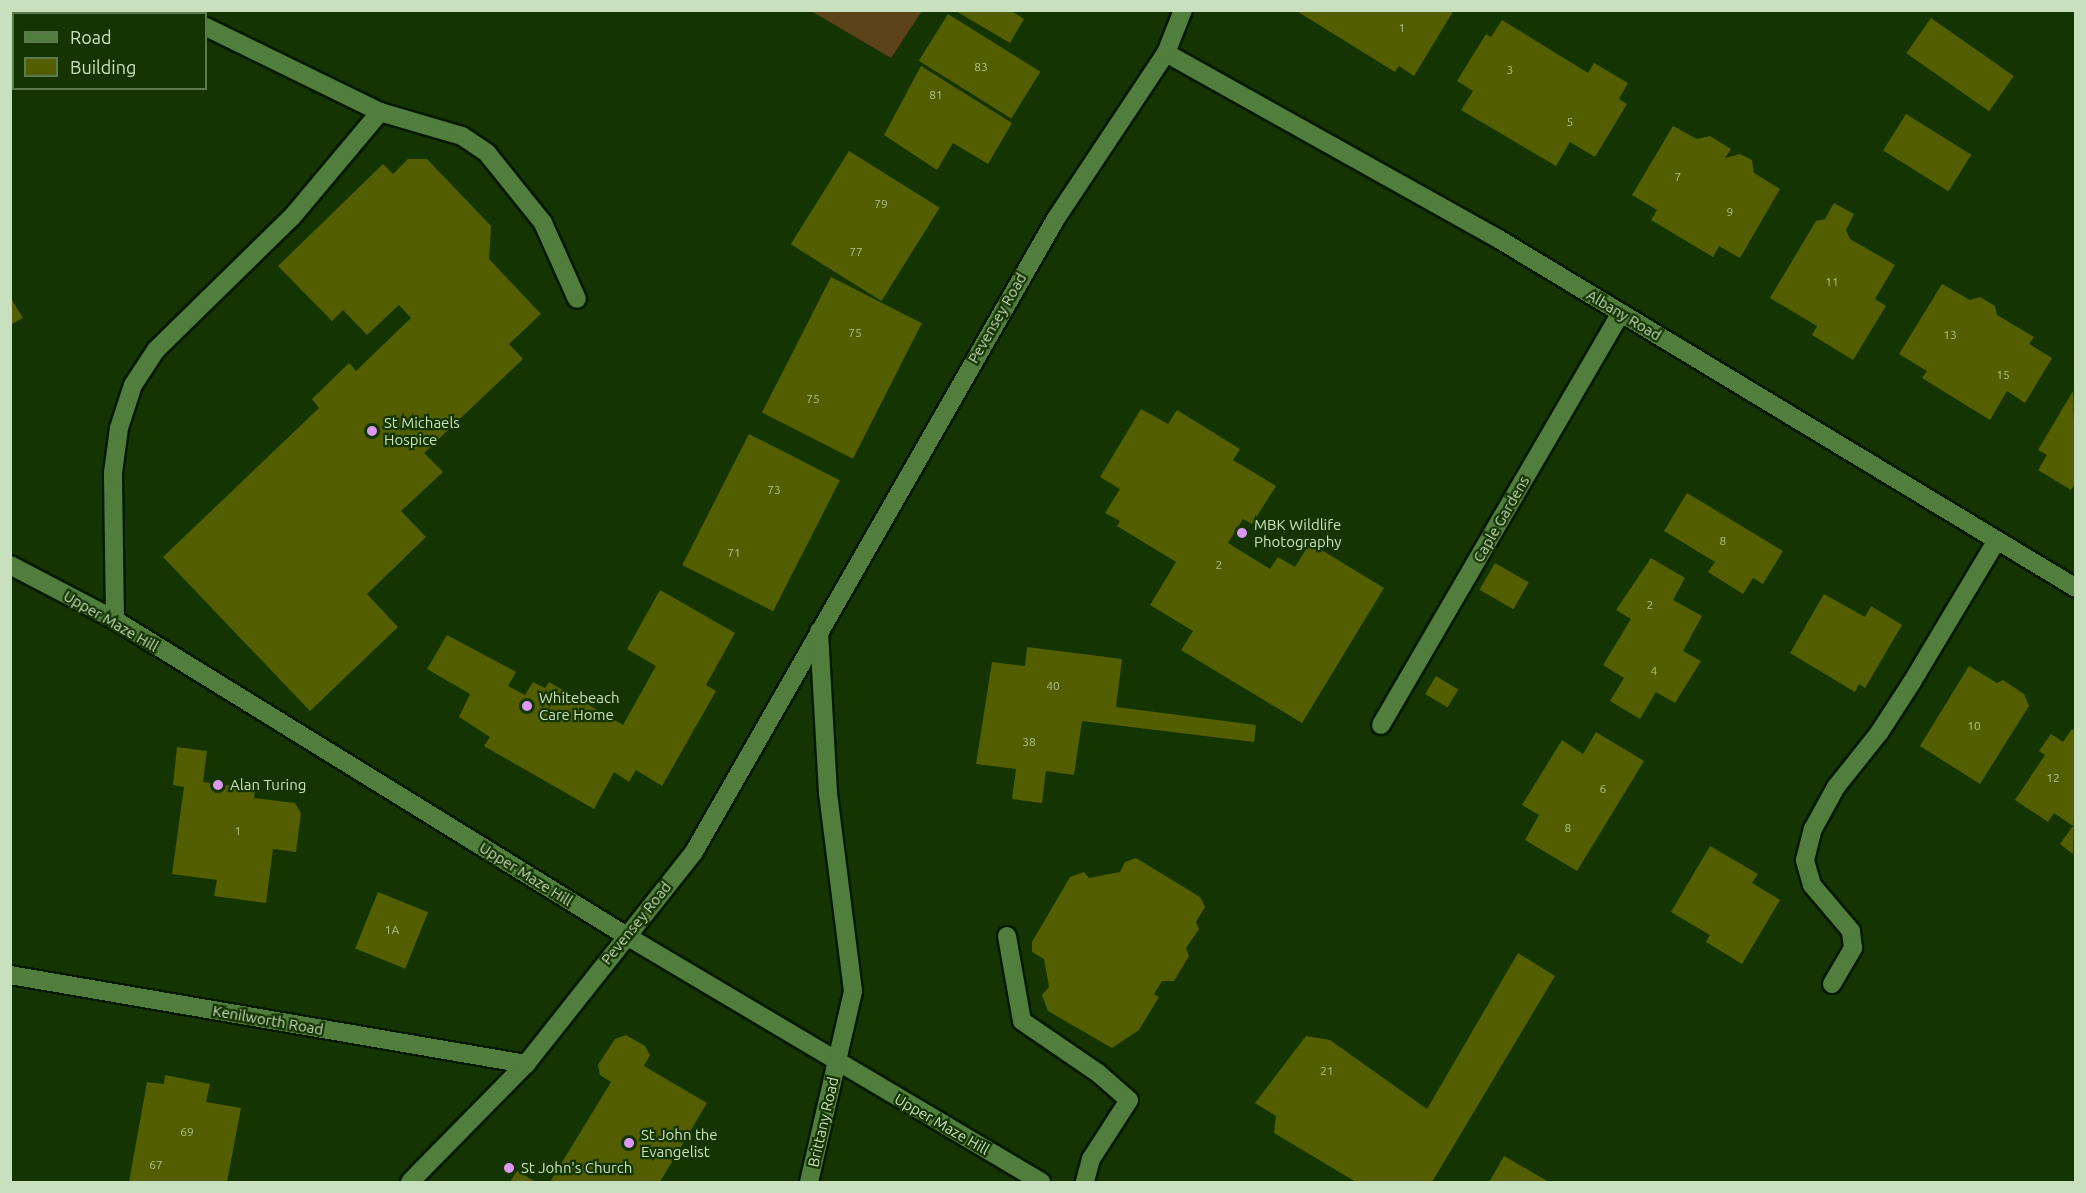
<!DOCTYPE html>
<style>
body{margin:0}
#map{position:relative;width:2086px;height:1193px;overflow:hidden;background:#143402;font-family:Ubuntu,sans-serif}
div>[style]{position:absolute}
.green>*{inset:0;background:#5c4218}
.building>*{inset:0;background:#535e01;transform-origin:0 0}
.roads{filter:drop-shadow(2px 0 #041900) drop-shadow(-2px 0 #041900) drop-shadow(0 2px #041900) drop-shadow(0 -2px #041900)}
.lane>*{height:18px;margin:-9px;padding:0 9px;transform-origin:9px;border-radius:9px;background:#517d3d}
.street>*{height:18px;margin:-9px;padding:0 9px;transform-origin:9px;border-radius:9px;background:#517d3d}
.dots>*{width:16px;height:16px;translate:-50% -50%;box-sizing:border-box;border:3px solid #143402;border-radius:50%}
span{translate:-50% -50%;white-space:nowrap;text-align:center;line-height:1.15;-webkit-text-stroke:4.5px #143402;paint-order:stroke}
.number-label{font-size:12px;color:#abc08f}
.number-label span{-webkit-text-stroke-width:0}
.street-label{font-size:15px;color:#c8e0be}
.poi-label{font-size:15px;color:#c8e0be}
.left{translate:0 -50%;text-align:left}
.frame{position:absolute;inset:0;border:12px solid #c8e0be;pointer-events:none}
.legend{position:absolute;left:12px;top:12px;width:195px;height:78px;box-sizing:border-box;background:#143402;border:2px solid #5c794d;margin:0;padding:8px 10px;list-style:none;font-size:18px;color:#c8e0be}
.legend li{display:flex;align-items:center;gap:12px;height:30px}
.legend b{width:30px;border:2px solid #5c794d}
</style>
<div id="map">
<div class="green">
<div style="clip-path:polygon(811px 11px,922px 11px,891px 58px)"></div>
</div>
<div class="building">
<div style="clip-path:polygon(954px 10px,1010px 10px,1024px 19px,1010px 43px)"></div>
<div style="clip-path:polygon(1295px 10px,1454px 10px,1414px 76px,1399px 66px,1395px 72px)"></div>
<div style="left:948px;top:14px;width:109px;height:55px;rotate:32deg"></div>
<div style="left:1931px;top:18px;width:101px;height:43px;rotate:35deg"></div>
<div style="clip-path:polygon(1502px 20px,1588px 73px,1594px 63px,1628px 83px,1619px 99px,1627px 104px,1595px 157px,1570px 142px,1556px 166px,1461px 110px,1473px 91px,1457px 81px,1486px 34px,1491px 37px)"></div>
<div style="clip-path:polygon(921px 66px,1012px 123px,988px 164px,953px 143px,937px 170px,884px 135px)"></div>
<div style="left:1906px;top:114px;width:77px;height:43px;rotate:32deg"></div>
<div style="clip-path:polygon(1673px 126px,1697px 139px,1710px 136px,1731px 149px,1725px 158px,1740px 154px,1752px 160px,1754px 173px,1780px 189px,1740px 258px,1719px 246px,1713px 257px,1651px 220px,1657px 210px,1632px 195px)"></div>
<div style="left:849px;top:151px;width:107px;height:110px;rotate:32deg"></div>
<div style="clip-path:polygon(408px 159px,427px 159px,491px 226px,489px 259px,541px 314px,509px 344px,523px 359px,424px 453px,443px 472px,401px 511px,426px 537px,367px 594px,398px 627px,310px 711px,163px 557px,319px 408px,312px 399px,349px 363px,356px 371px,411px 318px,399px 305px,367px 335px,343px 310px,332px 321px,278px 266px,383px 164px,393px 174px)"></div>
<div style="clip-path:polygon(1834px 203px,1854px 214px,1846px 230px,1850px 239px,1895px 265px,1875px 299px,1886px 306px,1853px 360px,1812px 335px,1817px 326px,1770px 298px,1816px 221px,1825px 219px)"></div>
<div style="left:831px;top:277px;width:102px;height:152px;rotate:27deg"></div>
<div style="clip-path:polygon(1942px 284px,1970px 300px,1980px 297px,1995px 306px,1997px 315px,2034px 337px,2029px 344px,2052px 358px,2025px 403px,2007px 391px,1990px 420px,1922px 378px,1927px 371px,1899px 354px)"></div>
<div style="clip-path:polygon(10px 297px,23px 318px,10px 325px)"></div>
<div style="clip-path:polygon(2073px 391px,2076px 481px,2071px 490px,2038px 470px,2047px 455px,2038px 450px)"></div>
<div style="clip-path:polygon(1141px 409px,1168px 424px,1177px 410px,1240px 449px,1233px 460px,1276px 486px,1252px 524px,1243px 519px,1228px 543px,1270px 569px,1278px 557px,1295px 567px,1310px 543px,1384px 588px,1302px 723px,1181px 650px,1193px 631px,1150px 605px,1176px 562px,1117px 526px,1120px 521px,1105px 513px,1120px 489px,1100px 477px)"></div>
<div style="left:749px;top:434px;width:102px;height:147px;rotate:27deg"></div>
<div style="clip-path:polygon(1687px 493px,1783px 551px,1763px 584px,1753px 578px,1743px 594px,1708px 572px,1715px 562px,1664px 531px)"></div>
<div style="clip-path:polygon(1651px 558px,1685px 578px,1673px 600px,1702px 616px,1683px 651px,1701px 661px,1675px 703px,1656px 692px,1640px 719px,1610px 701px,1624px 678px,1603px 665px,1631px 619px,1616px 610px)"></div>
<div style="left:1495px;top:563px;width:39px;height:31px;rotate:30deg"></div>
<div style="clip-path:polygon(660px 590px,735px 633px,706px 685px,716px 691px,662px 786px,636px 770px,629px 782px,614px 772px,594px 809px,484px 746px,490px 737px,459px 717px,470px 694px,427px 669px,447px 635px,516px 672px,508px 686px,525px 695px,533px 682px,545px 688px,549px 682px,623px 725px,656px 666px,627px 649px)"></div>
<div style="clip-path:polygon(1824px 594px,1865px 617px,1871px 606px,1902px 625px,1865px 688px,1859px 684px,1855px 692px,1790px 653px)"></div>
<div style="clip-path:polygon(1027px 647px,1122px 659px,1116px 707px,1256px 725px,1254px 742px,1082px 721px,1074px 775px,1046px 771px,1042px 803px,1012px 799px,1016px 769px,976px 764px,992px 662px,1025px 666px)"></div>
<div style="clip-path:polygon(1969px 666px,1997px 683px,2003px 680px,2024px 694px,2029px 706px,1980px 784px,1920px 746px)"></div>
<div style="left:1436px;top:676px;width:26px;height:21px;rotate:31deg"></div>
<div style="clip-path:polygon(2072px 729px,2076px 732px,2073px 854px,2060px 844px,2073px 826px,2054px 813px,2048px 822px,2015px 800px,2045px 755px,2039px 751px,2051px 734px,2063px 742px)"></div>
<div style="clip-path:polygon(1596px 732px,1644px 761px,1577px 871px,1525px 840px,1539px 815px,1522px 805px,1562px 740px,1583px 754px)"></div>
<div style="clip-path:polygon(177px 747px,207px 751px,203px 782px,255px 789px,254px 798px,295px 803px,301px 813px,296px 852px,273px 849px,266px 903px,214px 896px,217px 880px,172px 874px,184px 787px,173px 785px)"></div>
<div style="clip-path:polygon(1710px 846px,1758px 874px,1752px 883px,1780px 900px,1742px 964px,1706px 942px,1710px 935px,1671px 912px)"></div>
<div style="clip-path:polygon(1136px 858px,1200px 897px,1205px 907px,1196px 922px,1199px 929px,1186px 948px,1189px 956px,1174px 981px,1162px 981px,1154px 994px,1159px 997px,1139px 1030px,1112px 1048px,1048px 1011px,1042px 995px,1049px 987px,1044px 959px,1032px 952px,1032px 942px,1070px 877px,1084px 872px,1089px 878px,1120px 872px,1125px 862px)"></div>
<div style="left:378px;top:892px;width:54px;height:61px;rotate:22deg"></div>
<div style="clip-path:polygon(1518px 953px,1555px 976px,1432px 1182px,1356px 1182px,1274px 1133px,1276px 1116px,1255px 1103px,1306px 1036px,1330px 1040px,1427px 1109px)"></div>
<div style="clip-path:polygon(626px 1035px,645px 1046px,650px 1055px,644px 1066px,707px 1103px,660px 1182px,550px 1182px,611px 1082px,600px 1075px,598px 1065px,615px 1039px)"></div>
<div style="clip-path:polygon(165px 1075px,210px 1084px,206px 1102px,241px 1108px,227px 1182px,129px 1182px,147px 1082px,164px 1084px)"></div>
<div style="clip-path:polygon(1504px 1156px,1549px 1182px,1489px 1182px)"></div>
<div style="clip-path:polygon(517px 1171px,536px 1182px,510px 1182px)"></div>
</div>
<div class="roads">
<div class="lane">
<div style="left:172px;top:10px;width:7px;rotate:34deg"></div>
<div style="left:206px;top:27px;width:194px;rotate:26deg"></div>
<div style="left:380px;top:112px;width:85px;rotate:16.3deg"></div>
<div style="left:462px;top:136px;width:30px;rotate:34deg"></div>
<div style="left:487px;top:153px;width:90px;rotate:51.3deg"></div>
<div style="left:543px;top:223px;width:83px;rotate:65.9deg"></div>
<div style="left:115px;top:620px;width:147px;rotate:-90.8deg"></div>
<div style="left:113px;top:473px;width:45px;rotate:-82.4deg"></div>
<div style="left:119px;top:428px;width:45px;rotate:-72deg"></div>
<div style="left:133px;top:385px;width:42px;rotate:-56.7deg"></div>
<div style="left:156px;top:350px;width:190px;rotate:-44.4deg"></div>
<div style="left:292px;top:217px;width:137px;rotate:-50deg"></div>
<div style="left:1007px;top:936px;width:86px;rotate:80deg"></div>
<div style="left:1022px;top:1021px;width:92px;rotate:34.4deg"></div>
<div style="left:1098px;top:1073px;width:41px;rotate:41.1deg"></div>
<div style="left:1129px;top:1100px;width:70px;rotate:122.8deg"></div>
<div style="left:1091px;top:1159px;width:24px;rotate:105deg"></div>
<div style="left:1832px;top:984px;width:42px;rotate:-59.7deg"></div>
<div style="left:1853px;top:948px;width:17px;rotate:-97deg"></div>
<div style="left:1851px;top:931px;width:60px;rotate:-130.3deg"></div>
<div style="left:1812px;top:885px;width:26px;rotate:-106deg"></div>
<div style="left:1805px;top:860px;width:32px;rotate:-76deg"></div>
<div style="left:1813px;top:829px;width:48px;rotate:-61.3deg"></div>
<div style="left:1836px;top:787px;width:69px;rotate:-51.5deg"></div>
<div style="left:1879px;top:733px;width:61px;rotate:-57.1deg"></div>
<div style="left:1912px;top:682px;width:165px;rotate:-59.1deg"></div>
</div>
<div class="street">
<div style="left:1166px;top:53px;width:379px;rotate:29.2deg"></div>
<div style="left:1497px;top:238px;width:677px;rotate:31.15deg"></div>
<div style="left:10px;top:565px;width:119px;rotate:27.6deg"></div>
<div style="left:115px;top:620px;width:599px;rotate:31.7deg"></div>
<div style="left:625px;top:935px;width:484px;rotate:30.7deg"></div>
<div style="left:1381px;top:725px;width:477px;rotate:-59.8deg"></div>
<div style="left:10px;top:975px;width:524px;rotate:9.79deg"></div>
<div style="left:410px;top:1182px;width:165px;rotate:-45.5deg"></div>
<div style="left:526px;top:1064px;width:270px;rotate:-51.6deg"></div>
<div style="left:694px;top:852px;width:728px;rotate:-60.26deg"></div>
<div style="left:1055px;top:220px;width:201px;rotate:-56.4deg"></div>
<div style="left:1166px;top:53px;width:46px;rotate:-68.4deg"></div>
<div style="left:809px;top:1182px;width:196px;rotate:-77deg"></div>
<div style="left:853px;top:991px;width:200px;rotate:-97.2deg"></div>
<div style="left:828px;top:793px;width:162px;rotate:-93.2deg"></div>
</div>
</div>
<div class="dots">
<div style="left:372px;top:431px;background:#dc99f4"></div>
<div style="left:1242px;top:533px;background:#dc99f4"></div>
<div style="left:527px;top:706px;background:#dc99f4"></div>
<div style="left:218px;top:785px;background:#dc99f4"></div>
<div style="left:629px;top:1143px;background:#dc99f4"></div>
<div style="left:509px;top:1168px;background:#dc99f4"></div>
</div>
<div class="number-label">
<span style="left:1402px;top:28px">1</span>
<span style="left:981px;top:67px">83</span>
<span style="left:1510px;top:70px">3</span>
<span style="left:936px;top:95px">81</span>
<span style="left:1570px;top:122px">5</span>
<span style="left:1678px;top:177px">7</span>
<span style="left:881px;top:204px">79</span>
<span style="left:1730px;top:212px">9</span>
<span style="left:856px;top:252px">77</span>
<span style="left:1832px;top:282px">11</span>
<span style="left:855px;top:333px">75</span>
<span style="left:1950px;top:335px">13</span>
<span style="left:2003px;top:375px">15</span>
<span style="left:813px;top:399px">75</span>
<span style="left:774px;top:490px">73</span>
<span style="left:1723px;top:541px">8</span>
<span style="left:734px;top:553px">71</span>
<span style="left:1219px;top:565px">2</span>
<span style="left:1650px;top:605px">2</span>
<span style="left:1654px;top:671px">4</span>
<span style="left:1053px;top:686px">40</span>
<span style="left:1974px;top:726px">10</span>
<span style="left:1029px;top:742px">38</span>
<span style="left:2053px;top:778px">12</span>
<span style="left:1603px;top:789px">6</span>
<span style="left:1568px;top:828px">8</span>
<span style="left:238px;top:831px">1</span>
<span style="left:392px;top:930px">1A</span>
<span style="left:1327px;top:1071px">21</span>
<span style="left:187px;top:1132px">69</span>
<span style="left:156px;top:1165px">67</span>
</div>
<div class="street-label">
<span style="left:1624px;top:315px;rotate:31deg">Albany Road</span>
<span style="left:997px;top:318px;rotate:-60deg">Pevensey Road</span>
<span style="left:1501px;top:519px;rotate:-60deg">Caple Gardens</span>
<span style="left:111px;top:621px;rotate:30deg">Upper Maze Hill</span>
<span style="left:526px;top:874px;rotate:32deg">Upper Maze Hill</span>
<span style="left:636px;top:923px;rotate:-51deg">Pevensey Road</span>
<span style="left:268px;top:1020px;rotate:10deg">Kenilworth Road</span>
<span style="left:823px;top:1122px;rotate:-77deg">Brittany Road</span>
<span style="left:942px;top:1124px;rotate:30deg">Upper Maze Hill</span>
</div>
<div class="poi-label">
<span class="left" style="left:384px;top:431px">St Michaels<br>Hospice</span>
<span class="left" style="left:1254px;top:533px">MBK Wildlife<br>Photography</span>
<span class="left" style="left:539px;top:706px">Whitebeach<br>Care Home</span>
<span class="left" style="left:230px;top:785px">Alan Turing</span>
<span class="left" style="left:641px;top:1143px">St John the<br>Evangelist</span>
<span class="left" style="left:521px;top:1168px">St John's Church</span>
</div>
<div class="frame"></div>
<ul class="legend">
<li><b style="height:8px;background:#517d3d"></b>Road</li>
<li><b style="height:16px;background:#535e01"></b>Building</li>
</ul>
</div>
